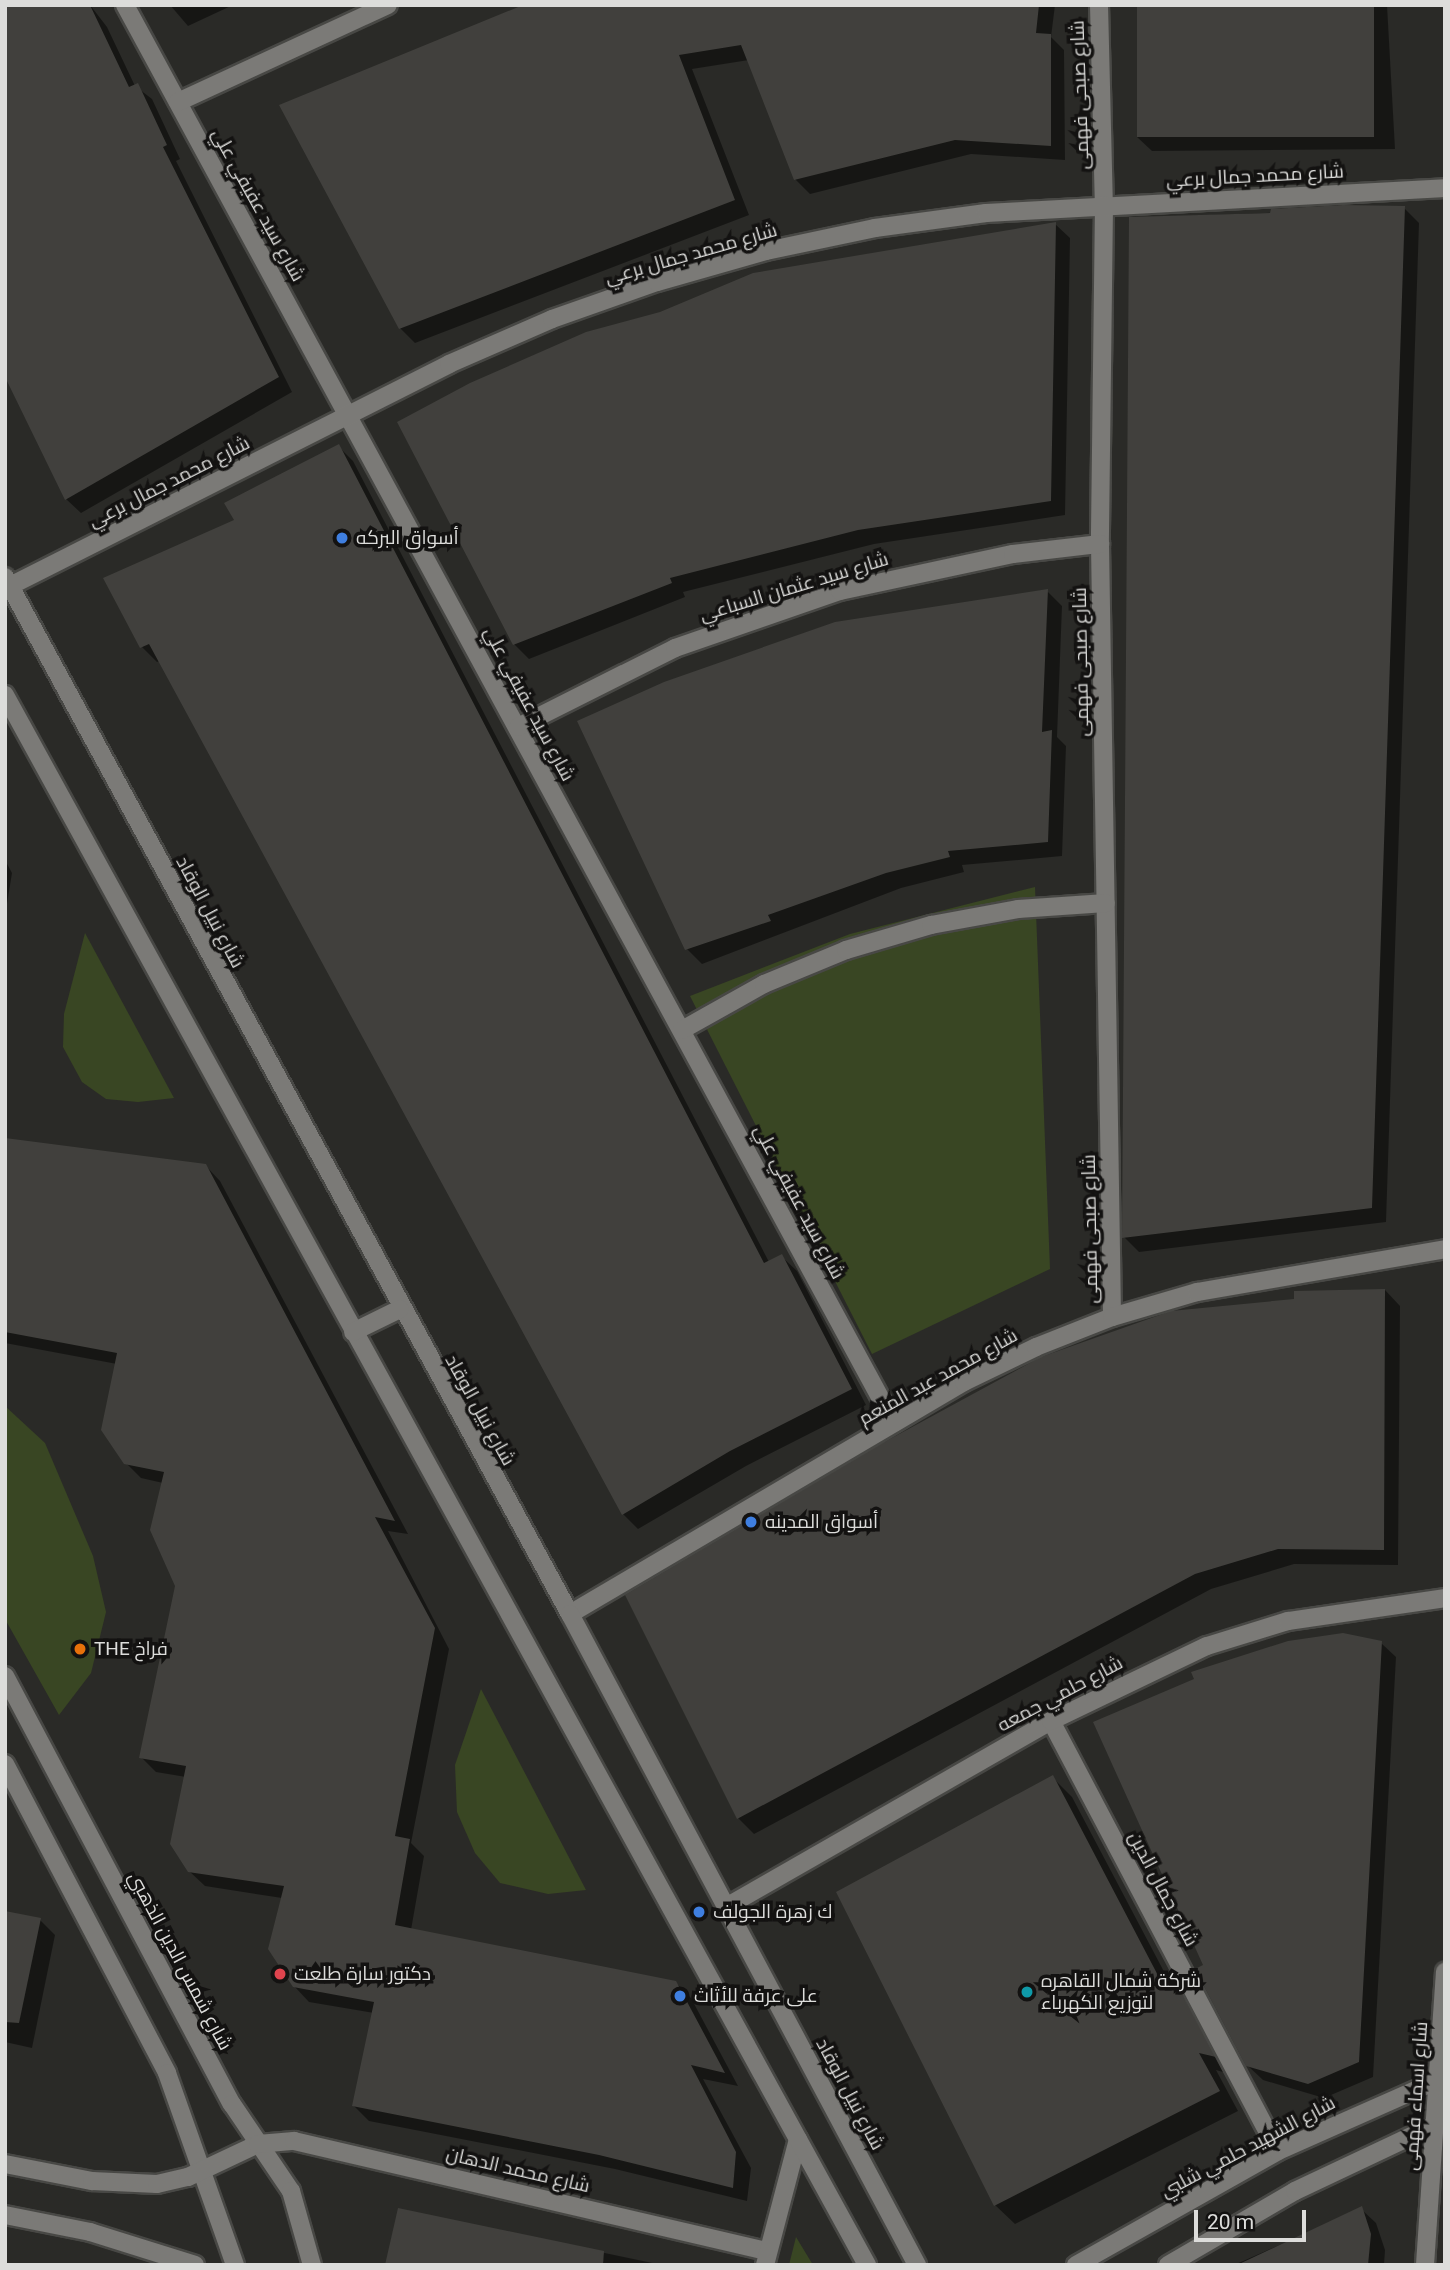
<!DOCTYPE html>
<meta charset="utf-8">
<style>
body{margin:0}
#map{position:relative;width:1450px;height:2270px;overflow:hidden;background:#2a2a27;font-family:Roboto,Cairo,sans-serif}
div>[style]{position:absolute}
.green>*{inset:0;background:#394623}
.shadow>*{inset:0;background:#0007}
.building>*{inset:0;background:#41403d;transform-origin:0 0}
.roads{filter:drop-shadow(2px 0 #484845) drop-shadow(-2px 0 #484845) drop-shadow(0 2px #484845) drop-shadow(0 -2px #484845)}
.street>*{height:18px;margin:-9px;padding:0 9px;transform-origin:9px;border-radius:9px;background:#7b7a77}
.secondary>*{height:18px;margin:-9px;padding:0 9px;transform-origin:9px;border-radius:9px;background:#7b7a77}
.dots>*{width:19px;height:19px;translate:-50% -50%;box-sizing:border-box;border:4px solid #131211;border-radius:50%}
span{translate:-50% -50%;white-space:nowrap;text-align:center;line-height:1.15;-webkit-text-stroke:7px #131211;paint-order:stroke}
.street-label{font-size:19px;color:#dddddb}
.poi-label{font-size:19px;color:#dddddb}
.left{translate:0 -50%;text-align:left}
.frame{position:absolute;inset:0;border:7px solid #dddddb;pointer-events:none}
.scale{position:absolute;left:1194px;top:2210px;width:112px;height:32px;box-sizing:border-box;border:4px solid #dddddb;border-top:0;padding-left:9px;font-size:21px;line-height:24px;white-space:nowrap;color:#dddddb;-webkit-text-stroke:5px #131211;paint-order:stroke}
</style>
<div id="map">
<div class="green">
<div style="clip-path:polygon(1035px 887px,1050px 1269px,872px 1354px,690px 996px,850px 934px)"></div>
<div style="clip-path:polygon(85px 933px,174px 1098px,138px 1102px,106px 1099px,82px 1082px,63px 1047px,64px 1014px)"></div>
<div style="clip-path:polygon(5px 1406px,45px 1443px,93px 1556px,106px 1612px,91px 1673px,59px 1715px,5px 1619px)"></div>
<div style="clip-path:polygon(481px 1689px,586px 1890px,548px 1894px,500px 1883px,475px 1853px,457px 1812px,455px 1765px)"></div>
<div style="clip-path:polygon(796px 2237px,813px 2265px,789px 2265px)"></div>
</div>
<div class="shadow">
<div style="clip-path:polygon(5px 5px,90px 5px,107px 27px,135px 86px,152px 99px,180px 159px,176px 161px,292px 392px,81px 513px,66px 499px)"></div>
<div style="clip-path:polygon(170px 5px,233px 5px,188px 26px)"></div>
<div style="clip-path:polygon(527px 5px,1055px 5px,1051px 37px,1064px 50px,1065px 160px,971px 154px,810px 194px,795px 179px,749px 60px,692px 69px,749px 215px,415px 343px,400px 328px)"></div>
<div style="clip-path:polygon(1139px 5px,1387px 5px,1395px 149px,1152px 151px,1137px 137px)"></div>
<div style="clip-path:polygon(1404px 208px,1419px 223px,1386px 1222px,1139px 1252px,1124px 1237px,1131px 218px)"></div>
<div style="clip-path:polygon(1055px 224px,1070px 238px,1065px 515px,874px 544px,683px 592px,685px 597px,529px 659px,514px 644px)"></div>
<div style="clip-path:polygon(338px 446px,353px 461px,769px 1262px,781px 1256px,797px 1271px,866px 1405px,746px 1466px,638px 1529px,623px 1514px,160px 661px,157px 662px,142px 647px,236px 521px)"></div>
<div style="clip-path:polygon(1047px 591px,1062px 606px,1057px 737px,1066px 746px,1062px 856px,962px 865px,964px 872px,901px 888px,702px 964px,687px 949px)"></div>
<div style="clip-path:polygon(5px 860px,12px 873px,5px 916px)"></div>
<div style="clip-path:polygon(5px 1140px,205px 1165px,220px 1181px,408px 1534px,388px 1531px,449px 1649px,411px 1843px,424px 1856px,411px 1930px,676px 1983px,691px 1998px,738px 2086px,703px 2079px,751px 2168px,747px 2201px,615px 2169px,369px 2121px,354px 2106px,374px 2013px,309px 2002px,294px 1986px,282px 1898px,205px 1886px,189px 1871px,186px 1777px,156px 1772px,141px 1757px,177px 1585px,163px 1483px,141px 1478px,126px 1463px,117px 1364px,5px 1343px)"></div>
<div style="clip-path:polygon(1385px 1290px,1400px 1306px,1398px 1565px,1294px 1564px,1211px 1589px,754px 1834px,738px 1818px,627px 1596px)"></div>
<div style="clip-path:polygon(1381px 1643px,1396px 1657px,1373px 2077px,1324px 2098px,1263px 2080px,1247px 2065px,1205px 1966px)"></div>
<div style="clip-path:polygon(1052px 1777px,1072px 1797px,1170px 1983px,1174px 1981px,1193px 2001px,1233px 2075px,1216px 2070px,1238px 2111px,1015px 2224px,995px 2205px)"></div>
<div style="clip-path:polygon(5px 1913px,40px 1920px,55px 1935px,32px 2048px,5px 2042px)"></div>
<div style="clip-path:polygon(1361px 2209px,1376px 2223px,1385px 2250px,1384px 2265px,1234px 2265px)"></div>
<div style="clip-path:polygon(399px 2210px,662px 2265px,387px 2265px)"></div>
</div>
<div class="building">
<div style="clip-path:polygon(5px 5px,90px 5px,129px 87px,138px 83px,167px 145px,163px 147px,279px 377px,65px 500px,5px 377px)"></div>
<div style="clip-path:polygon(523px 5px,1039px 5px,1036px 33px,1051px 34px,1051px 146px,955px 140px,794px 180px,741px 45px,679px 55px,735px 200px,399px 329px,279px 105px)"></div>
<div style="left:1137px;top:5px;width:237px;height:132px"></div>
<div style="clip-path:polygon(1343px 205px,1405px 206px,1372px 1208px,1122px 1238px,1129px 217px,1270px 213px,1271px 209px)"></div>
<div style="clip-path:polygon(1056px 222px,1051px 501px,858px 530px,670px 578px,672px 583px,513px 645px,397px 422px,470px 383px,586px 332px,660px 312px,753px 273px)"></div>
<div style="clip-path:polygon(339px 444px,764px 1263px,782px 1254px,852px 1389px,730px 1451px,622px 1515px,149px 644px,140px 648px,103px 578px,234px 520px,224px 503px)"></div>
<div style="clip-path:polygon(1048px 589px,1042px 732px,1052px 730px,1048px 842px,948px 851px,950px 857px,886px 873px,768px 915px,771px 921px,685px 950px,577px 721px,664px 682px,835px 622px)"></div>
<div style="clip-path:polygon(5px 1138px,206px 1164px,395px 1521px,375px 1517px,435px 1628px,395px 1836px,410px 1839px,395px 1925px,676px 1981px,725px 2073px,691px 2065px,736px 2152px,733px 2188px,599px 2155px,352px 2106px,374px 2002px,293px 1987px,268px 1949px,284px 1886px,188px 1872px,170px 1844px,186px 1766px,139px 1758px,175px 1586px,150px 1530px,164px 1472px,124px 1464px,101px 1430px,117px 1353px,5px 1332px)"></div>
<div style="clip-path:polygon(1385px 1289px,1384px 1550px,1278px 1549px,1195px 1574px,737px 1819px,625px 1595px,879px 1445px,1041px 1357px,1171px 1311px,1294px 1299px,1294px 1291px)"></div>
<div style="clip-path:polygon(1343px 1633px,1382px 1641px,1359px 2062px,1308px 2084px,1246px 2066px,1195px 1969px,1203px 1965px,1093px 1722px,1194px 1679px,1191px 1672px,1288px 1641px)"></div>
<div style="clip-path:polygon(1053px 1775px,1163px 1985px,1174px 1979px,1216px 2057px,1199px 2053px,1220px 2091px,994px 2206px,836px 1892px)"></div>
<div style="clip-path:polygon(5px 1911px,41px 1918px,19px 2023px,5px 2022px)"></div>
<div style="clip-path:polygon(1362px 2206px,1371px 2234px,1368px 2265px,1237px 2265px)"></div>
<div style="clip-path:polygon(398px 2208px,604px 2251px,603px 2265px,385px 2265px)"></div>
</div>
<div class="roads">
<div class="street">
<div style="left:125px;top:5px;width:1613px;rotate:61.53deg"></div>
<div style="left:1099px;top:5px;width:200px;rotate:88.6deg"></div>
<div style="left:1104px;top:205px;width:339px;rotate:90.7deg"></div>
<div style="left:1100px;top:544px;width:773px;rotate:89.11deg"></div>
<div style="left:178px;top:102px;width:231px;rotate:-24.8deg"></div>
<div style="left:10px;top:586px;width:492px;rotate:-26.8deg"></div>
<div style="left:449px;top:364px;width:112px;rotate:-23.6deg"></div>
<div style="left:552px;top:319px;width:111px;rotate:-19.4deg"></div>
<div style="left:657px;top:282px;width:113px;rotate:-15.9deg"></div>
<div style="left:766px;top:251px;width:111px;rotate:-11.9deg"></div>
<div style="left:875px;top:228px;width:112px;rotate:-7.7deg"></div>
<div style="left:986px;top:213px;width:460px;rotate:-3.1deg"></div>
<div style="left:518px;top:727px;width:176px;rotate:-26.7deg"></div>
<div style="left:675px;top:648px;width:175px;rotate:-19.1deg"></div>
<div style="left:840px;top:591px;width:177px;rotate:-12.1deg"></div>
<div style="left:1013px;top:554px;width:88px;rotate:-6.6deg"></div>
<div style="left:682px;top:1030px;width:94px;rotate:-29.3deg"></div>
<div style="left:764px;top:984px;width:89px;rotate:-22.5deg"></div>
<div style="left:846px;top:950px;width:89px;rotate:-16.4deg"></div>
<div style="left:931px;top:925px;width:88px;rotate:-10.4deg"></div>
<div style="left:1018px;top:909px;width:88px;rotate:-3.9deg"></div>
<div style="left:570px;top:1614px;width:457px;rotate:-30.5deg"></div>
<div style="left:964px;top:1382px;width:80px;rotate:-25.9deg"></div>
<div style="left:1036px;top:1347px;width:82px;rotate:-21.5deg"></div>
<div style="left:1112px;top:1317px;width:89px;rotate:-16.4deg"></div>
<div style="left:1197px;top:1292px;width:252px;rotate:-9.8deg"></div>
<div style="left:5px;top:1676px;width:484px;rotate:62.1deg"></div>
<div style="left:232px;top:2104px;width:105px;rotate:55.9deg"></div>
<div style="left:291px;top:2191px;width:77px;rotate:74.2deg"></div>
<div style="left:1051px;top:1721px;width:486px;rotate:62.2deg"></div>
<div style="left:5px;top:1764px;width:349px;rotate:62.3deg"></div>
<div style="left:167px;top:2073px;width:204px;rotate:70.5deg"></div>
<div style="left:726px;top:1907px;width:374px;rotate:-29.8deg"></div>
<div style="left:1051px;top:1721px;width:173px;rotate:-25.7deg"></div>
<div style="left:1207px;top:1646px;width:85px;rotate:-17.2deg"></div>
<div style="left:1288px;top:1621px;width:159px;rotate:-8.3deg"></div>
<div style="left:5px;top:2164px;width:89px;rotate:11.1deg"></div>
<div style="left:92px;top:2181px;width:65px;rotate:2.6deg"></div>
<div style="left:157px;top:2184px;width:32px;rotate:-13deg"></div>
<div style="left:188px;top:2177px;width:77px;rotate:-25.2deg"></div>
<div style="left:258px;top:2144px;width:36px;rotate:-5deg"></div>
<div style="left:294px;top:2141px;width:486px;rotate:13.1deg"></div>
<div style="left:5px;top:2215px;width:87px;rotate:11.3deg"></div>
<div style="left:90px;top:2232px;width:110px;rotate:17.4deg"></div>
<div style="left:765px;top:2265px;width:130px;rotate:-75.3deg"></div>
<div style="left:1076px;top:2265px;width:232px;rotate:-29.4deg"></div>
<div style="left:1278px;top:2151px;width:183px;rotate:-23.9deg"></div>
<div style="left:1168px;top:2265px;width:147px;rotate:-30.2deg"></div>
<div style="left:1295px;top:2191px;width:166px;rotate:-25.3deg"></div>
<div style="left:1425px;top:2265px;width:294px;rotate:-86.1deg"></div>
</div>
<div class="secondary">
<div style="left:5px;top:577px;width:1181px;rotate:61.42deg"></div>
<div style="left:570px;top:1614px;width:738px;rotate:61.94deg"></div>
<div style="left:5px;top:695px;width:1791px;rotate:61.23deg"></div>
<div style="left:353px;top:1332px;width:52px;rotate:-26.1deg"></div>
</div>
</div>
<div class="dots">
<div style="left:342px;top:538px;background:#3f7fe0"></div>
<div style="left:751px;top:1522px;background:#3f7fe0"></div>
<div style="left:80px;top:1649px;background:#e8710a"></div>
<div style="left:699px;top:1912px;background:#3f7fe0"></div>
<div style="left:280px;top:1974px;background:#e0444e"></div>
<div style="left:1027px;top:1992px;background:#0f9aa8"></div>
<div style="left:680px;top:1996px;background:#3f7fe0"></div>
</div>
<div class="street-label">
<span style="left:1080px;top:95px;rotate:-92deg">شارع صبحى فهمى</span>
<span style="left:1255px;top:176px;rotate:-3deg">شارع محمد جمال برعي</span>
<span style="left:258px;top:205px;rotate:61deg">شارع سيد عفيفي علي</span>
<span style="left:691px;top:254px;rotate:-16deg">شارع محمد جمال برعي</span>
<span style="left:169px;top:482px;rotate:-27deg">شارع محمد جمال برعي</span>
<span style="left:794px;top:587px;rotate:-17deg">شارع سيد عثمان السباعي</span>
<span style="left:1081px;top:662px;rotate:-91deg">شارع صبحى فهمى</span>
<span style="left:529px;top:704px;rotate:62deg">شارع سيد عفيفي علي</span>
<span style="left:210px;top:912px;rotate:62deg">شارع نبيل الوقاد</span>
<span style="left:799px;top:1202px;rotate:62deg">شارع سيد عفيفي علي</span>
<span style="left:1090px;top:1229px;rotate:-91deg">شارع صبحى فهمى</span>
<span style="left:938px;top:1377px;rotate:-29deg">شارع محمد عبد المنعم</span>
<span style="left:480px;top:1410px;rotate:61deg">شارع نبيل الوقاد</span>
<span style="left:1060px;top:1694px;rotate:-28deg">شارع حلمي جمعه</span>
<span style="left:1163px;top:1889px;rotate:62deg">شارع جمال الدين</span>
<span style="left:180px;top:1961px;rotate:62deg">شارع شمس الدين الذهبي</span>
<span style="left:850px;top:2094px;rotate:62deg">شارع نبيل الوقاد</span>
<span style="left:1416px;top:2096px;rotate:-86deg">شارع اسماء فهمى</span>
<span style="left:1248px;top:2147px;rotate:-28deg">شارع الشهيد حلمي شلبي</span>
<span style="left:518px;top:2170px;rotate:13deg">شارع محمد الدهان</span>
</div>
<div class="poi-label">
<span class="left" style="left:356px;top:538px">أسواق البركه</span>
<span class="left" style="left:765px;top:1522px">أسواق المدينه</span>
<span class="left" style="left:94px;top:1649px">THE فراخ</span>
<span class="left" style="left:713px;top:1912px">ك زهرة الجولف</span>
<span class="left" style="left:294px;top:1974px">دكتور سارة طلعت</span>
<span class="left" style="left:1041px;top:1992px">شركة شمال القاهره<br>لتوزيع الكهرباء</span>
<span class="left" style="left:694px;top:1996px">على عرفة للأثاث</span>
</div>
<div class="frame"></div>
<div class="scale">20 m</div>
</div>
